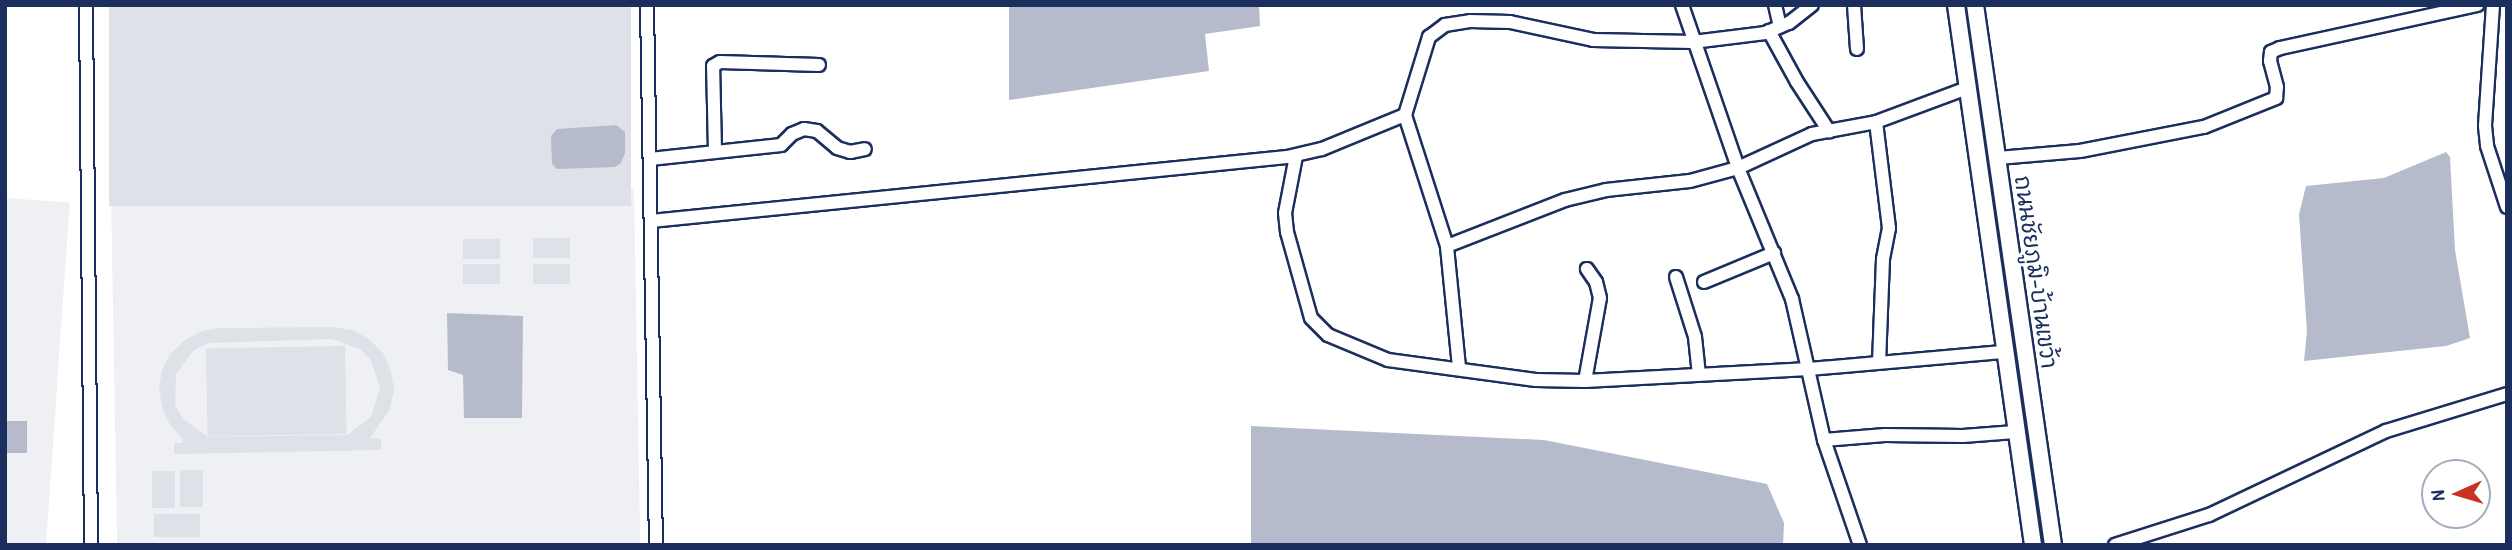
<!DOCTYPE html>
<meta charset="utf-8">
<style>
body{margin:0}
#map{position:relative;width:2512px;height:550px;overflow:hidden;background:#fff;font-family:"Patrick Hand","Playpen Sans Thai",sans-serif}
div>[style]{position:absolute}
.built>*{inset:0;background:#eff0f4;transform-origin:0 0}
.green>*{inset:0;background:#dee1e7;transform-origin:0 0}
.water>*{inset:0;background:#b5bbca;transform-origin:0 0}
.roads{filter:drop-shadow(2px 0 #1b2f5e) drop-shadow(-2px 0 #1b2f5e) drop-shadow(0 2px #1b2f5e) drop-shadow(0 -2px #1b2f5e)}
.minor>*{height:12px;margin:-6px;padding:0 6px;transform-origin:6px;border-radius:6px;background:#fff}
.major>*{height:16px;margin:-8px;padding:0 8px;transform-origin:8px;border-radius:8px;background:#fff}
span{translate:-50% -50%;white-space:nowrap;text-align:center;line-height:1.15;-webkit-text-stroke:6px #fff;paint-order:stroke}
.street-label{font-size:23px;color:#1b2f5e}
.frame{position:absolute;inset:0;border:7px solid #1b2f5e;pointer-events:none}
.north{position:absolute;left:2421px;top:459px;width:70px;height:70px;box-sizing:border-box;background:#fff;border:2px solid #a4acbf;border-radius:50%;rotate:266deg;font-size:19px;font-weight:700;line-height:28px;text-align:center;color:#1b2f5e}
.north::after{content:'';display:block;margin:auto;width:24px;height:32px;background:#c8321e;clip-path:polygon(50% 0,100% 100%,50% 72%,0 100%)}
</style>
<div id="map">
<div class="built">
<div style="left:634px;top:189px;width:356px;height:523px;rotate:89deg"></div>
<div style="left:5px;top:198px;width:65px;height:347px;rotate:4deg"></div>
</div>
<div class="green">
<div style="left:109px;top:5px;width:522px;height:201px"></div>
<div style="left:533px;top:238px;width:37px;height:20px"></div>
<div style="left:463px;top:239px;width:37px;height:20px"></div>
<div style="left:500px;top:264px;width:20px;height:37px;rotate:90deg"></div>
<div style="left:533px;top:264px;width:37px;height:20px"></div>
<div style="clip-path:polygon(evenodd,332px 327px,352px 330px,369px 339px,383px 353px,391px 371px,394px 390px,390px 409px,370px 438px,381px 439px,381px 450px,174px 454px,174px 443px,183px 443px,183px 439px,170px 425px,162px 407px,159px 388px,162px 370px,171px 353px,185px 340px,202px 331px,220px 328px,332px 327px,332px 339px,360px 349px,371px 360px,380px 388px,371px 417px,347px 435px,208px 437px,183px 419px,175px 405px,176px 374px,194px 350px,208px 343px,332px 339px)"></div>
<div style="left:345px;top:346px;width:88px;height:139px;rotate:89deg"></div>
<div style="left:180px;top:470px;width:23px;height:37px"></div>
<div style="left:152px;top:471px;width:23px;height:37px"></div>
<div style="left:154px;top:514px;width:46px;height:23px"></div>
</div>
<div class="water">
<div style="clip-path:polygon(1009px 5px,1259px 5px,1260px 26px,1205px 34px,1209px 71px,1009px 100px)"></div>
<div style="clip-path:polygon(616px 125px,625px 132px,625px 153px,621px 163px,615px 167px,557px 169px,552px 164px,551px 136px,557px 129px)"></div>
<div style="clip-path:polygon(2446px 152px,2450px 157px,2455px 250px,2470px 338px,2446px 346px,2304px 361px,2307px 332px,2299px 214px,2306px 186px,2384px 178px)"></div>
<div style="clip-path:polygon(447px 313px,523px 316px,522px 418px,464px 418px,463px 375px,448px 370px)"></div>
<div style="left:5px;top:421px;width:22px;height:32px"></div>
<div style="clip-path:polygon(1251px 426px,1544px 440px,1767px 484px,1784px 523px,1783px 545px,1251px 545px)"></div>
</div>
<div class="roads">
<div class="minor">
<div style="left:86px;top:5px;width:540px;rotate:89.47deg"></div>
<div style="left:647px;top:5px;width:540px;rotate:89.05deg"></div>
<div style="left:1682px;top:5px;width:172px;rotate:71deg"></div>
<div style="left:1738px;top:168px;width:142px;rotate:67.6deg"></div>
<div style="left:1792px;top:299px;width:145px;rotate:77.2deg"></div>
<div style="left:1824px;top:440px;width:111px;rotate:71.1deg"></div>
<div style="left:1775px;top:5px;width:22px;rotate:77deg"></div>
<div style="left:1854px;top:5px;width:44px;rotate:86.1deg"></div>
<div style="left:2493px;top:5px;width:121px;rotate:93.8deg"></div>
<div style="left:2485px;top:126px;width:20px;rotate:84deg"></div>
<div style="left:2487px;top:146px;width:64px;rotate:71.8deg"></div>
<div style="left:1769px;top:31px;width:58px;rotate:61.2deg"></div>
<div style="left:1797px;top:82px;width:59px;rotate:56.9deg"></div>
<div style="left:1876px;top:122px;width:107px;rotate:83deg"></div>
<div style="left:1889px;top:228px;width:32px;rotate:101deg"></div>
<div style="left:1883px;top:259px;width:103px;rotate:92.2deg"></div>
<div style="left:715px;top:151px;width:85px;rotate:-91.3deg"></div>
<div style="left:713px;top:66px;width:8px;rotate:-30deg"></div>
<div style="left:720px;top:62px;width:99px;rotate:1.7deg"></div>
<div style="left:1296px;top:156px;width:58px;rotate:100.9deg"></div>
<div style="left:1285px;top:213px;width:19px;rotate:84deg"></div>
<div style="left:1287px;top:232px;width:89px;rotate:74.4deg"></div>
<div style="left:1311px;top:318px;width:24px;rotate:45deg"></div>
<div style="left:1328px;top:335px;width:65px;rotate:22.6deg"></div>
<div style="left:1388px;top:360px;width:149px;rotate:7.7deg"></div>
<div style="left:1536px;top:380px;width:49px;rotate:1.2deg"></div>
<div style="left:1585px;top:381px;width:224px;rotate:-3.1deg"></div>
<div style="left:1809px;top:369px;width:197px;rotate:-5deg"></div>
<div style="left:1998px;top:158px;width:82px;rotate:-4.9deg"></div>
<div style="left:2080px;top:151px;width:126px;rotate:-11deg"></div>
<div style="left:2204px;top:127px;width:78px;rotate:-21.9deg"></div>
<div style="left:2276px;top:98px;width:11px;rotate:-85deg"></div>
<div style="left:2277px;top:87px;width:27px;rotate:-105deg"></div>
<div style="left:2270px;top:61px;width:9px;rotate:-84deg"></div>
<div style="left:2271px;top:52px;width:10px;rotate:-24deg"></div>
<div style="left:2280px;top:48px;width:202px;rotate:-12.3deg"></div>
<div style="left:650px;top:159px;width:132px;rotate:-6.1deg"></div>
<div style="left:781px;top:145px;width:16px;rotate:-45deg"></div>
<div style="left:792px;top:134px;width:13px;rotate:-23deg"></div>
<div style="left:804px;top:129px;width:13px;rotate:9deg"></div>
<div style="left:817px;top:131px;width:26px;rotate:40deg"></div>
<div style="left:837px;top:148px;width:14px;rotate:17deg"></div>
<div style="left:850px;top:152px;width:15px;rotate:-11deg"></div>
<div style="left:651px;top:221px;width:639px;rotate:-5.75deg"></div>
<div style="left:1287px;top:157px;width:36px;rotate:-13deg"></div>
<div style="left:1322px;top:149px;width:90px;rotate:-22.3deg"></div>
<div style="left:1447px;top:246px;width:127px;rotate:-21.3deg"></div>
<div style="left:1565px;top:200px;width:42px;rotate:-13.7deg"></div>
<div style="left:1606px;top:190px;width:84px;rotate:-6.1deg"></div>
<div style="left:1690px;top:181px;width:50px;rotate:-15.2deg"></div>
<div style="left:1738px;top:168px;width:81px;rotate:-24.7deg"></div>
<div style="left:1812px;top:134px;width:65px;rotate:-10.6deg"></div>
<div style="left:1876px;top:122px;width:97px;rotate:-20.5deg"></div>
<div style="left:1676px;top:277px;width:63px;rotate:72.4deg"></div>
<div style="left:1695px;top:337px;width:38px;rotate:84deg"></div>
<div style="left:1704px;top:282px;width:76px;rotate:-22.5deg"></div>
<div style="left:1459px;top:367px;width:122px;rotate:-95.7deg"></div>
<div style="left:1447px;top:246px;width:138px;rotate:-107.8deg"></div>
<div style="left:1405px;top:115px;width:82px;rotate:-72.9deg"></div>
<div style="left:1429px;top:37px;width:20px;rotate:-37deg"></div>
<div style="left:1445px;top:25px;width:25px;rotate:-9deg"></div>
<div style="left:1470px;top:21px;width:40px;rotate:1.4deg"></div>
<div style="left:1510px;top:22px;width:85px;rotate:12.2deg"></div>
<div style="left:1593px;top:40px;width:100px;rotate:1.1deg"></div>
<div style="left:1693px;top:42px;width:73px;rotate:-7.1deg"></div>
<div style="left:1765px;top:33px;width:26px;rotate:-23deg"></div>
<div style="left:1789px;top:23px;width:29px;rotate:-38deg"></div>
<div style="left:1585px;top:381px;width:84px;rotate:-79.8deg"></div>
<div style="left:1600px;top:298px;width:16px;rotate:-104deg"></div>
<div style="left:1596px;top:282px;width:16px;rotate:-125deg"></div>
<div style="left:1824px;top:440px;width:61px;rotate:-4.7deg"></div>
<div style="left:1885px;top:435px;width:78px;rotate:0.7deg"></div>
<div style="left:1963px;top:436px;width:52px;rotate:-4.4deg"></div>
<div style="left:2115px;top:545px;width:99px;rotate:-17.7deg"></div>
<div style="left:2209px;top:515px;width:196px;rotate:-25.4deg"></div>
<div style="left:2386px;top:431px;width:127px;rotate:-17deg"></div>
</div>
<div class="major">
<div style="left:1956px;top:5px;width:545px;rotate:81.88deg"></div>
<div style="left:1975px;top:5px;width:546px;rotate:81.78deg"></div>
</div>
</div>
<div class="street-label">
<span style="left:2036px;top:272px;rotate:82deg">ถนนชัยภูมิ-บ้านเขว้า</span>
</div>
<div class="frame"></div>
<div class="north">N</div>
</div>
